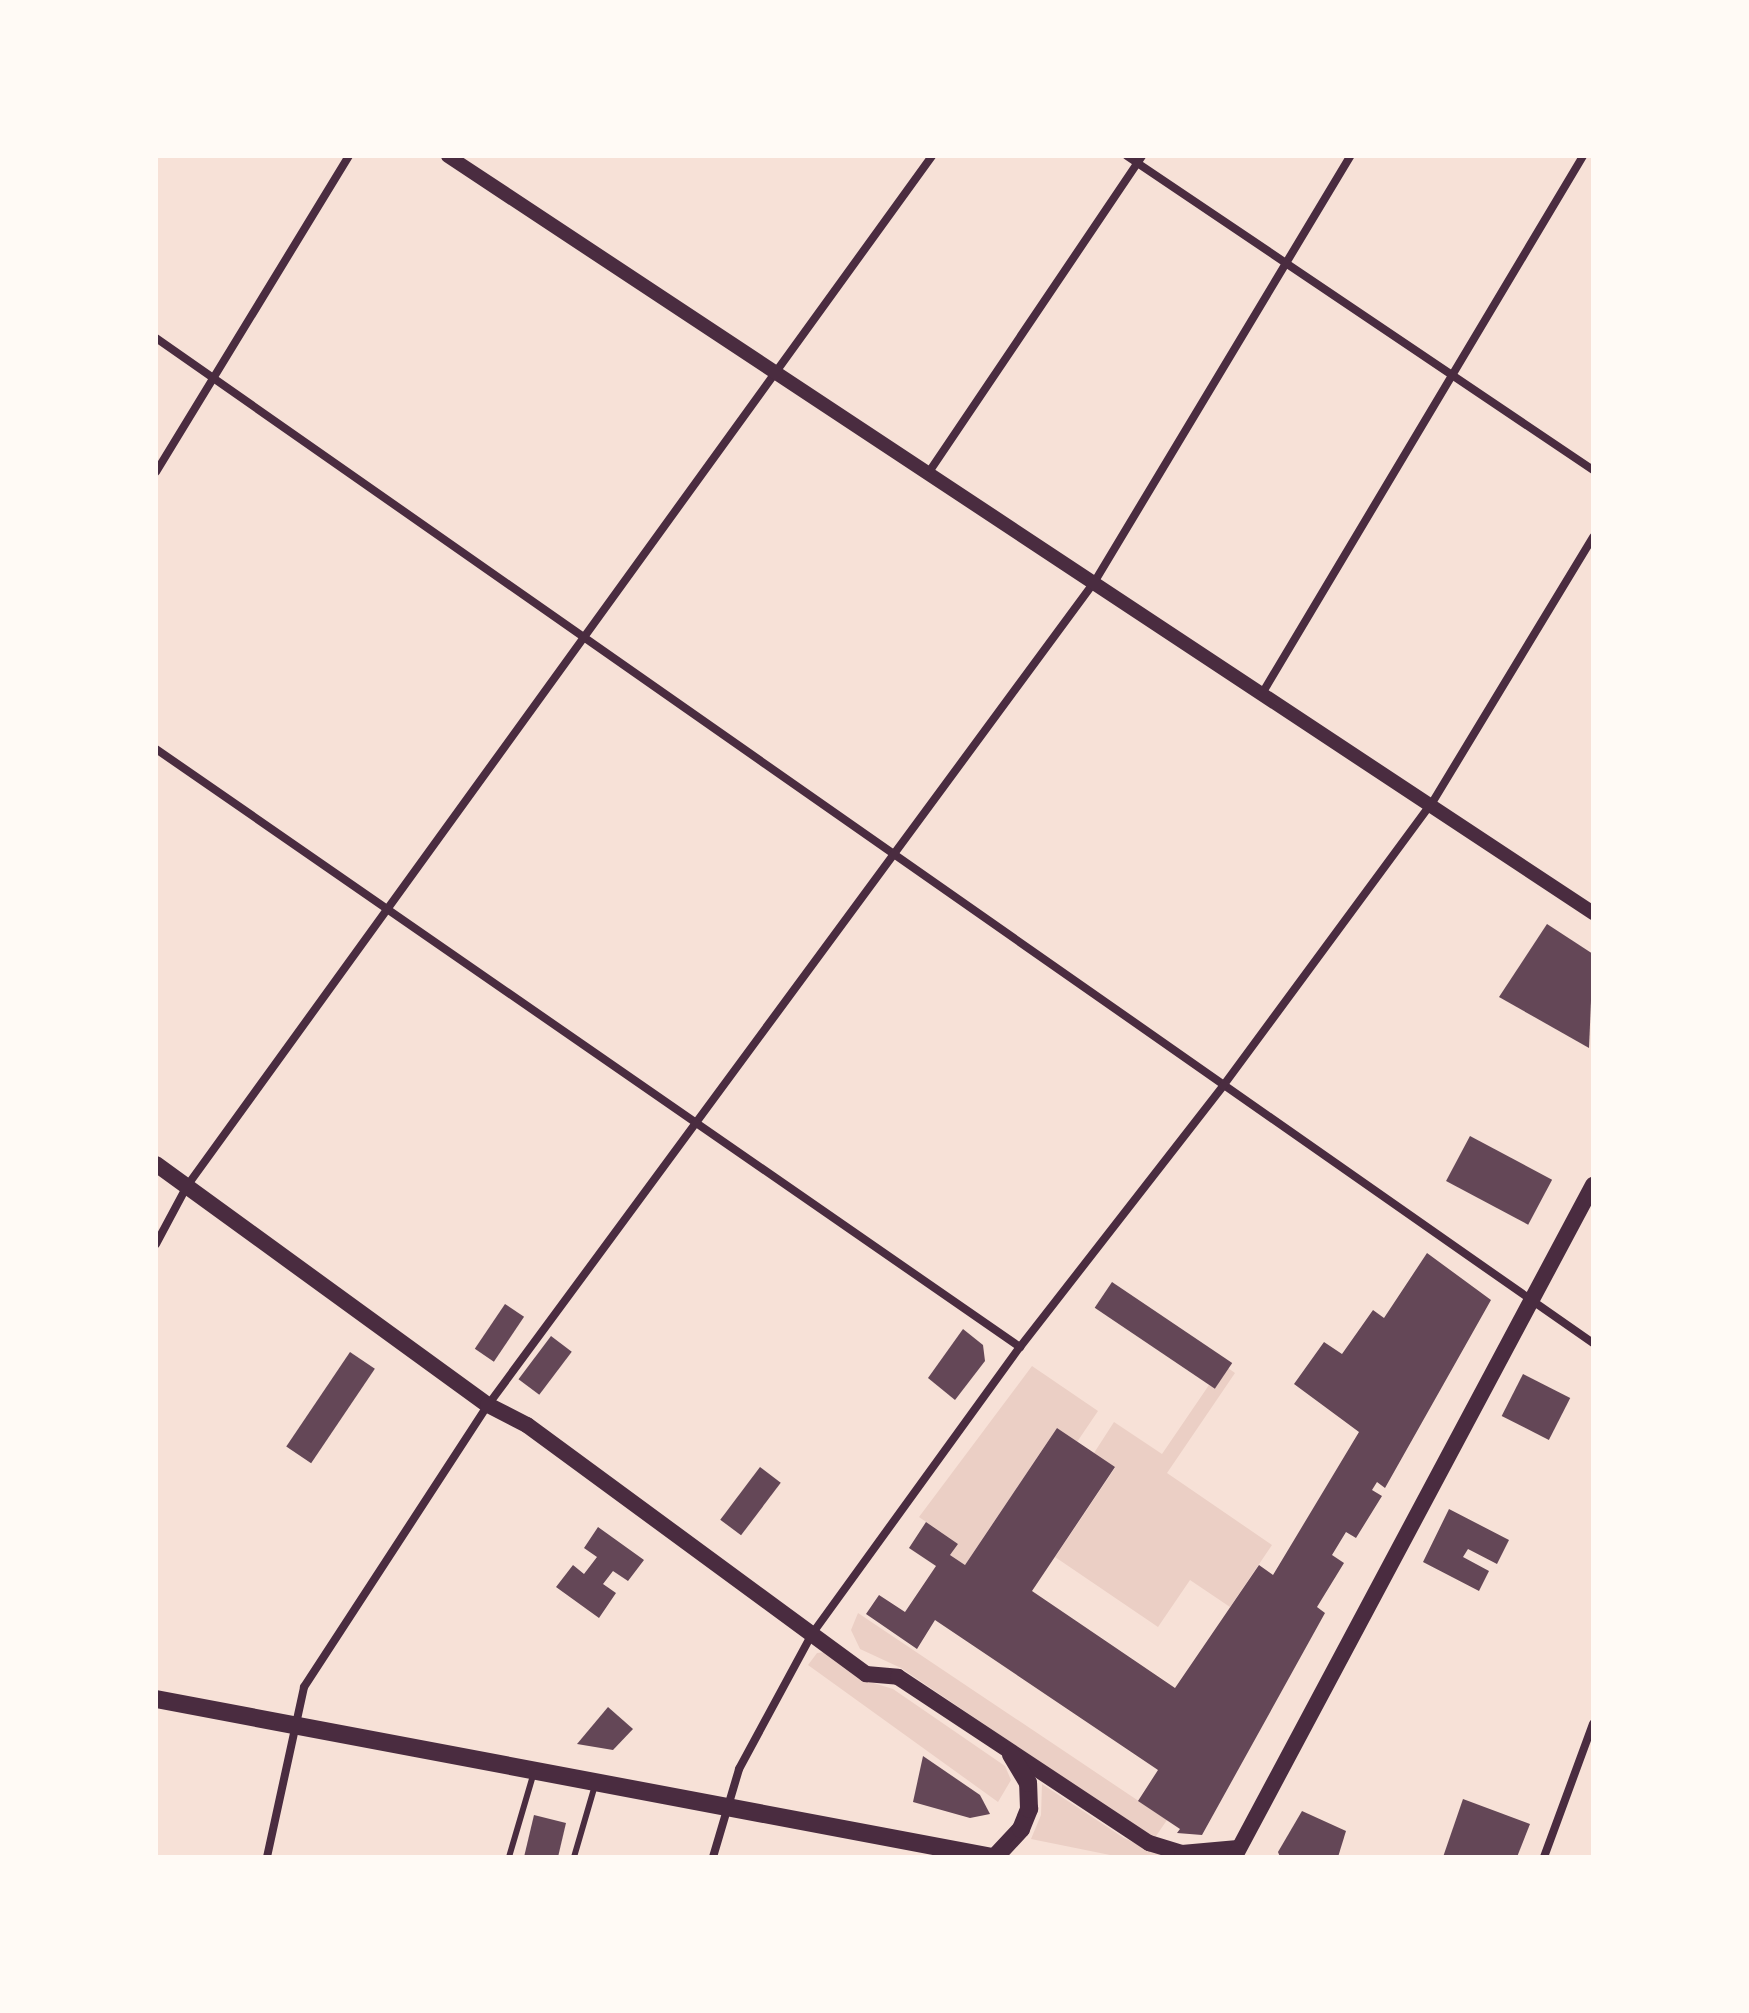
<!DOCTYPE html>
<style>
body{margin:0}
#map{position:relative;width:1749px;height:2013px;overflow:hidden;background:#f7e1d7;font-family:Figtree,sans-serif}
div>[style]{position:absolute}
.green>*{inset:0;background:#ebcfc5}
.building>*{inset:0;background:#644757;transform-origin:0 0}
.service>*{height:6px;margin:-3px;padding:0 3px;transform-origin:3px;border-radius:3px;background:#4a2c40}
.minor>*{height:8px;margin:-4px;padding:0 4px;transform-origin:4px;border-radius:4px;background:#4a2c40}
.tertiary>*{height:14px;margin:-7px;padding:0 7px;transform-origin:7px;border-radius:7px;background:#4a2c40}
.secondary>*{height:16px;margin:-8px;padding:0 8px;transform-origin:8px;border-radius:8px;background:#4a2c40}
.primary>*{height:18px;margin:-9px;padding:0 9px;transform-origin:9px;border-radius:9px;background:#4a2c40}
span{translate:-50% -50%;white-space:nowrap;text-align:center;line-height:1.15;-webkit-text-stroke:8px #fffaf5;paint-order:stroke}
.frame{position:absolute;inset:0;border:158px solid #fffaf5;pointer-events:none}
</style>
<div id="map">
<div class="green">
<div style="clip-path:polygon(1032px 1366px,1098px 1411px,1077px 1442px,1057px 1428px,965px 1565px,950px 1555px,958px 1544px,919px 1517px)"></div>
<div style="clip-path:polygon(1228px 1368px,1235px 1373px,1167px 1473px,1272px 1545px,1230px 1607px,1190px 1580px,1158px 1627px,1055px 1557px,1115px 1468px,1094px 1453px,1114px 1422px,1162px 1454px,1209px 1385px,1215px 1388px)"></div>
<div style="clip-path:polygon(858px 1613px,1167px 1820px,1154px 1839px,901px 1668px,860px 1649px,851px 1630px)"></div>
<div style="clip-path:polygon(826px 1652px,867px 1681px,893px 1689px,1005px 1766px,1011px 1780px,998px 1802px,808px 1665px,817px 1653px)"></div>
<div style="clip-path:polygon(1042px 1784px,1124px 1838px,1165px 1857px,1120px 1857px,1031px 1839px,1041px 1815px)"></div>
</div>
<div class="building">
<div style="clip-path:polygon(1547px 924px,1593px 954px,1589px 1048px,1499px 997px)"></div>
<div style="left:1470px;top:1136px;width:93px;height:51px;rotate:28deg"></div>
<div style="clip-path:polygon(1427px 1253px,1491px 1300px,1385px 1488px,1377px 1482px,1372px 1490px,1382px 1496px,1356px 1538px,1346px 1532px,1332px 1555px,1344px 1563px,1317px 1607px,1325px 1613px,1202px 1835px,1177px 1833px,1180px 1829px,1138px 1801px,1158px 1770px,935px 1620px,917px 1649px,866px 1614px,879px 1595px,905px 1612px,936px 1566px,909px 1548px,926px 1522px,958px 1544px,950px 1555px,965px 1565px,1057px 1428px,1115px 1467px,1032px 1591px,1175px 1688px,1259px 1565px,1273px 1575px,1359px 1432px,1294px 1384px,1324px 1342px,1342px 1354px,1373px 1310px,1384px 1318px)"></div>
<div style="left:1112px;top:1282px;width:145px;height:31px;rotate:34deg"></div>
<div style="left:505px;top:1304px;width:23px;height:54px;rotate:34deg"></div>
<div style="clip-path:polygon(963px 1329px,983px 1345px,985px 1361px,955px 1400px,928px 1378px)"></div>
<div style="left:551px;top:1336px;width:26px;height:54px;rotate:37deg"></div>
<div style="left:350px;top:1352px;width:30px;height:114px;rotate:34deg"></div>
<div style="left:1523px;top:1374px;width:53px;height:47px;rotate:27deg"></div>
<div style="left:760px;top:1467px;width:26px;height:66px;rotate:37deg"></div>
<div style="clip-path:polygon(1449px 1509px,1509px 1540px,1497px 1564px,1468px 1549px,1463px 1557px,1489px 1571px,1479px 1591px,1423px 1562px)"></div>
<div style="clip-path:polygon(598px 1527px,644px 1560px,628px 1581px,613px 1571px,603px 1584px,616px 1593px,599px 1618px,556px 1587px,573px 1565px,584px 1574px,597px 1557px,584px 1548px)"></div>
<div style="clip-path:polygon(608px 1707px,633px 1729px,613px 1750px,577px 1744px)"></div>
<div style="clip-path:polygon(923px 1756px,980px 1795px,990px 1814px,970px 1818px,913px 1802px)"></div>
<div style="clip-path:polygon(1463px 1799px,1530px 1824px,1517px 1857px,1443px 1857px)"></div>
<div style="clip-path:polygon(1302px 1811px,1346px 1831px,1338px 1857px,1280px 1857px,1278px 1852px)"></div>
<div style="clip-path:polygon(534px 1815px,566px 1823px,558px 1857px,524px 1857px)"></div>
</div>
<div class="service">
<div style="left:509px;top:1857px;width:89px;rotate:-73.6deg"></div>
<div style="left:574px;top:1857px;width:75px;rotate:-73.7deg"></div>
</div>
<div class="minor">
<div style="left:1127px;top:156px;width:562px;rotate:33.97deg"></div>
<div style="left:156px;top:338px;width:1754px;rotate:34.97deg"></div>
<div style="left:156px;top:472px;width:370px;rotate:-58.6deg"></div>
<div style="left:929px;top:472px;width:381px;rotate:-56deg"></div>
<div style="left:1263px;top:692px;width:624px;rotate:-59.16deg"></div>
<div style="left:156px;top:749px;width:1051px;rotate:34.69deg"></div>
<div style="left:156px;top:1244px;width:66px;rotate:-61.9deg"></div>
<div style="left:187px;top:1186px;width:1271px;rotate:-54.12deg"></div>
<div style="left:267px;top:1857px;width:174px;rotate:-77.7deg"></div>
<div style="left:304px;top:1687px;width:337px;rotate:-56.9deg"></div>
<div style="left:488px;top:1405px;width:1023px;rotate:-53.62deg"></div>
<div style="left:1095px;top:581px;width:496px;rotate:-59deg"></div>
<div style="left:713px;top:1857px;width:92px;rotate:-73.5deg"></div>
<div style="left:739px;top:1769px;width:153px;rotate:-61.6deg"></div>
<div style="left:812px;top:1634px;width:354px;rotate:-54.1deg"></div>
<div style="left:1020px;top:1347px;width:331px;rotate:-52.1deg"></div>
<div style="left:1223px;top:1086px;width:352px;rotate:-53.6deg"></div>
<div style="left:1432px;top:803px;width:311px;rotate:-58.8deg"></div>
<div style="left:1544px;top:1857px;width:142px;rotate:-69.8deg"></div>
</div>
<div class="tertiary">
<div style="left:448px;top:156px;width:1373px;rotate:33.47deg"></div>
</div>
<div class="secondary">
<div style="left:156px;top:1164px;width:410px;rotate:36deg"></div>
<div style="left:488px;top:1405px;width:44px;rotate:27.1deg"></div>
<div style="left:527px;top:1425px;width:421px;rotate:36.3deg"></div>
<div style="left:866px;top:1674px;width:32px;rotate:5deg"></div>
<div style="left:898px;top:1677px;width:301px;rotate:33.5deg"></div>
<div style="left:1149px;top:1843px;width:34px;rotate:17deg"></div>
<div style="left:1182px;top:1853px;width:56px;rotate:-5.1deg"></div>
<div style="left:1235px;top:1856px;width:761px;rotate:-61.92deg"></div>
</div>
<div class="primary">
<div style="left:156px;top:1699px;width:850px;rotate:10.71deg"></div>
<div style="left:995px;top:1857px;width:38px;rotate:-47deg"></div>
<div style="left:1021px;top:1829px;width:22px;rotate:-68deg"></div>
<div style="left:1029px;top:1809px;width:26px;rotate:-92deg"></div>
<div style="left:1028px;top:1783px;width:33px;rotate:-121deg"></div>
</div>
<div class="frame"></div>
</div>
